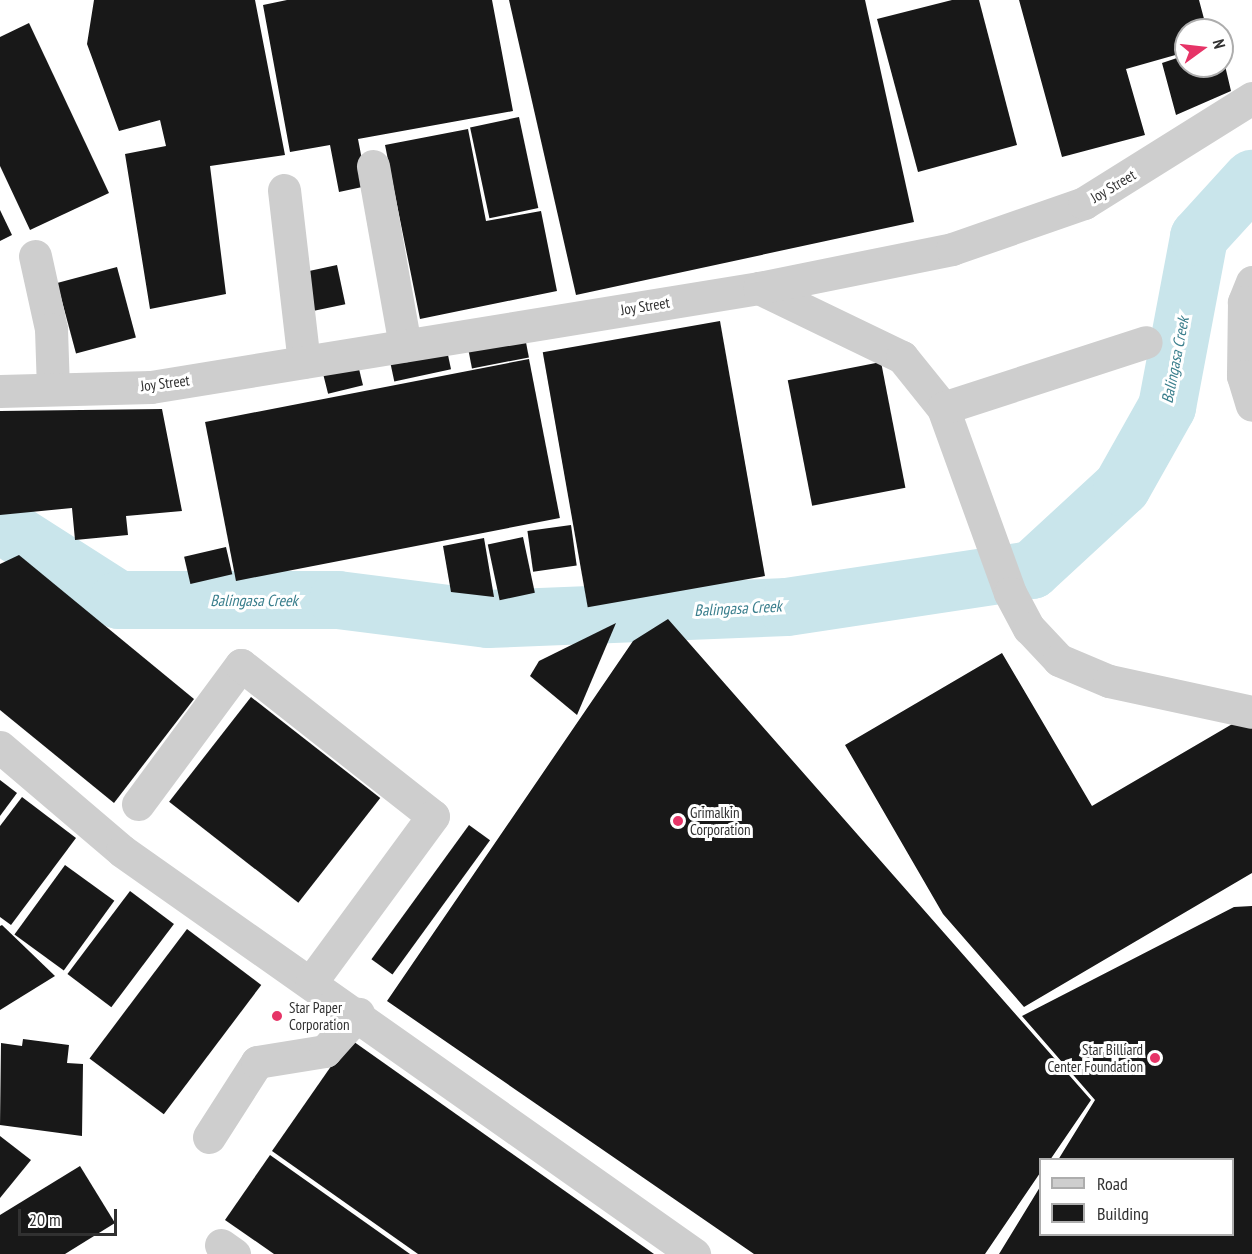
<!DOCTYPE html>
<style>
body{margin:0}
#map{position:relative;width:1252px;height:1254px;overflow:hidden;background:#fff;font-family:"PT Sans Narrow",sans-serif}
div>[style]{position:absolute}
.river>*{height:58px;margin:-29px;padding:0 29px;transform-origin:29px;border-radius:29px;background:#c9e5eb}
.building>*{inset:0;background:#181818;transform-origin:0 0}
.minor>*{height:33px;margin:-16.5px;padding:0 16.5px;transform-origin:16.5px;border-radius:16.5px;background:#cecece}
.dots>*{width:16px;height:16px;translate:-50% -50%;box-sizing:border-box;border:3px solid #fff;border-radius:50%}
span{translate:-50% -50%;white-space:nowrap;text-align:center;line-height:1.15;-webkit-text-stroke:6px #fff;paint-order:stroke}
.street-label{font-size:15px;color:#313131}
.poi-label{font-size:15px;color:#313131}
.left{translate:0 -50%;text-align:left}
.right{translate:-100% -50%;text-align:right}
.water-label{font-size:16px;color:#3b7f8d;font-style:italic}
.legend{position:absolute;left:1039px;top:1158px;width:195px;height:78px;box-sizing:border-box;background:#fff;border:2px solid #adadad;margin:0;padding:8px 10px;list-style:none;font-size:18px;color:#313131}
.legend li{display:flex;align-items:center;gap:12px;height:30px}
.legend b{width:30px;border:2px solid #adadad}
.north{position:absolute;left:1174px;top:18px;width:60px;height:60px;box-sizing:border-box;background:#fff;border:2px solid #adadad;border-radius:50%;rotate:75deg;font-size:16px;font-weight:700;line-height:24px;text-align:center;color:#313131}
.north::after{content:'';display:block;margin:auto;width:21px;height:27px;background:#e63467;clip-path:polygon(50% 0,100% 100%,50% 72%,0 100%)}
.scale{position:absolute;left:18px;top:1209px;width:99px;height:27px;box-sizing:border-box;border:3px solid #313131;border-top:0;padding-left:8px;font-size:18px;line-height:21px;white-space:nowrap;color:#313131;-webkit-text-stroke:4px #fff;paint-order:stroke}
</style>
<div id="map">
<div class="river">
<div style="left:0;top:524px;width:141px;rotate:32.6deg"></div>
<div style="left:119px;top:600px;width:219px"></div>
<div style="left:338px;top:600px;width:151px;rotate:7.2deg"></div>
<div style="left:488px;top:619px;width:299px;rotate:-2.3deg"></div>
<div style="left:787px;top:607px;width:248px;rotate:-8.6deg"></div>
<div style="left:1032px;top:570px;width:122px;rotate:-42.7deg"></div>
<div style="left:1122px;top:487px;width:92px;rotate:-60.6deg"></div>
<div style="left:1167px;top:407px;width:173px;rotate:-79.3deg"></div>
<div style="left:1199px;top:237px;width:79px;rotate:-47.6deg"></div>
</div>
<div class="building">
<div style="clip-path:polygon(94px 0,255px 0,285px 155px,210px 166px,226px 294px,150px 309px,125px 154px,166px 146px,160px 120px,119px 131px,87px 44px)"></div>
<div style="clip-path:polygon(287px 0,492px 0,513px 111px,358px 139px,367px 186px,339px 192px,330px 145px,290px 152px,263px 5px)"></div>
<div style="clip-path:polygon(509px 0,865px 0,914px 222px,576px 295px)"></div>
<div style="clip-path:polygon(952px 0,979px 0,1017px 145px,918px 172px,877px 19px)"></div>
<div style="clip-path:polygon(1019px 0,1199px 0,1207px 30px,1186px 30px,1186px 52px,1126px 69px,1145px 135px,1062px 157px)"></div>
<div style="clip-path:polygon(29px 23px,109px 193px,30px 230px,0 166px,0 37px)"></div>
<div style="clip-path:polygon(1186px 55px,1186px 66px,1222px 66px,1223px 57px,1231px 91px,1176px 115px,1162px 63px)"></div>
<div style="left:519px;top:117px;width:93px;height:50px;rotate:78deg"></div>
<div style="clip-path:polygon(468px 129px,486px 221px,541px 211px,557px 291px,420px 319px,385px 145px)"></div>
<div style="clip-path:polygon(0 210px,12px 235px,0 241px)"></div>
<div style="left:337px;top:265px;width:40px;height:38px;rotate:78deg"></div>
<div style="left:117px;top:267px;width:73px;height:62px;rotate:75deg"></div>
<div style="left:720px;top:321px;width:259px;height:180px;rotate:80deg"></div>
<div style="left:523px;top:327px;width:31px;height:58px;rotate:79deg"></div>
<div style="left:445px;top:341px;width:29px;height:58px;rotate:78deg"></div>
<div style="left:356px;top:357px;width:29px;height:36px;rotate:76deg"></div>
<div style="left:529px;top:359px;width:162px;height:330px;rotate:79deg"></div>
<div style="left:881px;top:362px;width:128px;height:95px;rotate:79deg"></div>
<div style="clip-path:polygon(162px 409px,182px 511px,126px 516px,128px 535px,75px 540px,72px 508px,0 515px,0 411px)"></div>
<div style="left:571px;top:525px;width:41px;height:44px;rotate:82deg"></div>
<div style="left:523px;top:537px;width:57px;height:36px;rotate:78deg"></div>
<div style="clip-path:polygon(484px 538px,494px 597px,451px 592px,443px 546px)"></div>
<div style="left:226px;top:547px;width:28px;height:43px;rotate:77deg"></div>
<div style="clip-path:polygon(19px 555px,194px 699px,114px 803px,0 710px,0 564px)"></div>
<div style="clip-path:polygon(668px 619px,1091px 1100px,1050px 1160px,1040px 1160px,1040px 1173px,985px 1254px,754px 1254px,387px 1001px,633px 641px)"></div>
<div style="clip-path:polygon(616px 623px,577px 715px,530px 676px,539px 661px)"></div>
<div style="clip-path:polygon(1002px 653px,1092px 806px,1246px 716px,1252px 727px,1252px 873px,1024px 1007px,943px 914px,845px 745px)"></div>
<div style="left:251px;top:697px;width:164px;height:133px;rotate:38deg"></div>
<div style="clip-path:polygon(0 780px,17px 793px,0 816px)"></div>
<div style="clip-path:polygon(22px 797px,76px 838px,11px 925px,0 917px,0 826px)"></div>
<div style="left:469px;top:825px;width:26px;height:166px;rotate:36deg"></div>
<div style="left:65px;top:865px;width:61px;height:86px;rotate:36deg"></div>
<div style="left:130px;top:891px;width:55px;height:104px;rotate:37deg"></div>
<div style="clip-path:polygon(1252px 906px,1252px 1254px,999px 1254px,1040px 1187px,1040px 1234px,1232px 1234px,1232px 1160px,1058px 1160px,1095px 1100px,1022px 1016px,1234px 907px)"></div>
<div style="clip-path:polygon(2px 925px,55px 976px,0 1010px,0 926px)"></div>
<div style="left:187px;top:929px;width:93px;height:162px;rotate:37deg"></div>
<div style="clip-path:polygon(23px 1039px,69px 1045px,67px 1063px,83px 1064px,82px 1136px,0 1125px,1px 1043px,22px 1046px)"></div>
<div style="clip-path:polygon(350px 1039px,654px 1254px,418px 1254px,272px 1151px)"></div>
<div style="clip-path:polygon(0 1136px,31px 1160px,0 1198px)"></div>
<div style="clip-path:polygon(270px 1155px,410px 1254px,274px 1254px,225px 1220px)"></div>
<div style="clip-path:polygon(80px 1166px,115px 1223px,65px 1254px,0 1254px,0 1215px)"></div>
</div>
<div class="minor">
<div style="left:373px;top:166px;width:182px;rotate:79.9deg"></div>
<div style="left:284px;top:190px;width:173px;rotate:83.4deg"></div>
<div style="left:35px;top:256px;width:75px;rotate:77.6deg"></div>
<div style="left:51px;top:329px;width:60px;rotate:88.1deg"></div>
<div style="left:1252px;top:282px;width:22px;rotate:112deg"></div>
<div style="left:1244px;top:302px;width:74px;rotate:90.8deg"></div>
<div style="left:1243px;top:376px;width:30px;rotate:73deg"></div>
<div style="left:759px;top:288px;width:159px;rotate:25.8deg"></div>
<div style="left:902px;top:357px;width:65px;rotate:51.2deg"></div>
<div style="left:943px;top:408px;width:197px;rotate:70.1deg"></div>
<div style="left:1010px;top:593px;width:40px;rotate:62deg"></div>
<div style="left:1029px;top:628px;width:44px;rotate:46.8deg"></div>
<div style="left:1059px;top:660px;width:54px;rotate:22.8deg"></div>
<div style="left:1109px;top:681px;width:146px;rotate:12.2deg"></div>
<div style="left:0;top:391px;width:151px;rotate:-1.5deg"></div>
<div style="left:151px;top:387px;width:616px;rotate:-9.25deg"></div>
<div style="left:759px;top:288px;width:197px;rotate:-11.4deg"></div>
<div style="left:952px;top:249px;width:140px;rotate:-19.2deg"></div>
<div style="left:1084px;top:203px;width:198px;rotate:-32deg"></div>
<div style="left:943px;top:408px;width:213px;rotate:-18deg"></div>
<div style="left:0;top:747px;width:160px;rotate:40.4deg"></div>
<div style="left:122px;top:851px;width:700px;rotate:35.17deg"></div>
<div style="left:138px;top:804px;width:173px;rotate:-53.5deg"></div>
<div style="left:241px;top:665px;width:244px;rotate:38.2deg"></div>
<div style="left:433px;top:816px;width:205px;rotate:126.3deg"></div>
<div style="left:209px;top:1137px;width:89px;rotate:-57.4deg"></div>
<div style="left:257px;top:1062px;width:69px;rotate:-9.2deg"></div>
<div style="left:325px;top:1051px;width:50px;rotate:-48.3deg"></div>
<div style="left:221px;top:1245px;width:16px;rotate:35deg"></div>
</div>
<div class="dots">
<div style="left:678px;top:821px;background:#e63467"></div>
<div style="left:277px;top:1016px;background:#e63467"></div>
<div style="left:1155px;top:1058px;background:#e63467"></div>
</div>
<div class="street-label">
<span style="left:1113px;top:186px;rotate:-31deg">Joy Street</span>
<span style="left:645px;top:306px;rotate:-9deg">Joy Street</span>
<span style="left:165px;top:383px;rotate:-7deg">Joy Street</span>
</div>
<div class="poi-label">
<span class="left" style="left:690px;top:821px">Grimalkin<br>Corporation</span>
<span class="left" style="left:289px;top:1016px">Star Paper<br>Corporation</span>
<span class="right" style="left:1143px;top:1058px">Star Billiard<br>Center Foundation</span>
</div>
<div class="water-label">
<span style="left:1175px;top:360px;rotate:-79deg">Balingasa Creek</span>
<span style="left:254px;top:600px">Balingasa Creek</span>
<span style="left:738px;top:608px;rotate:-3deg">Balingasa Creek</span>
</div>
<ul class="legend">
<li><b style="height:8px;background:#cecece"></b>Road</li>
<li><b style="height:16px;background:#181818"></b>Building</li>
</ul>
<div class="north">N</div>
<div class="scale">20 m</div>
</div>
